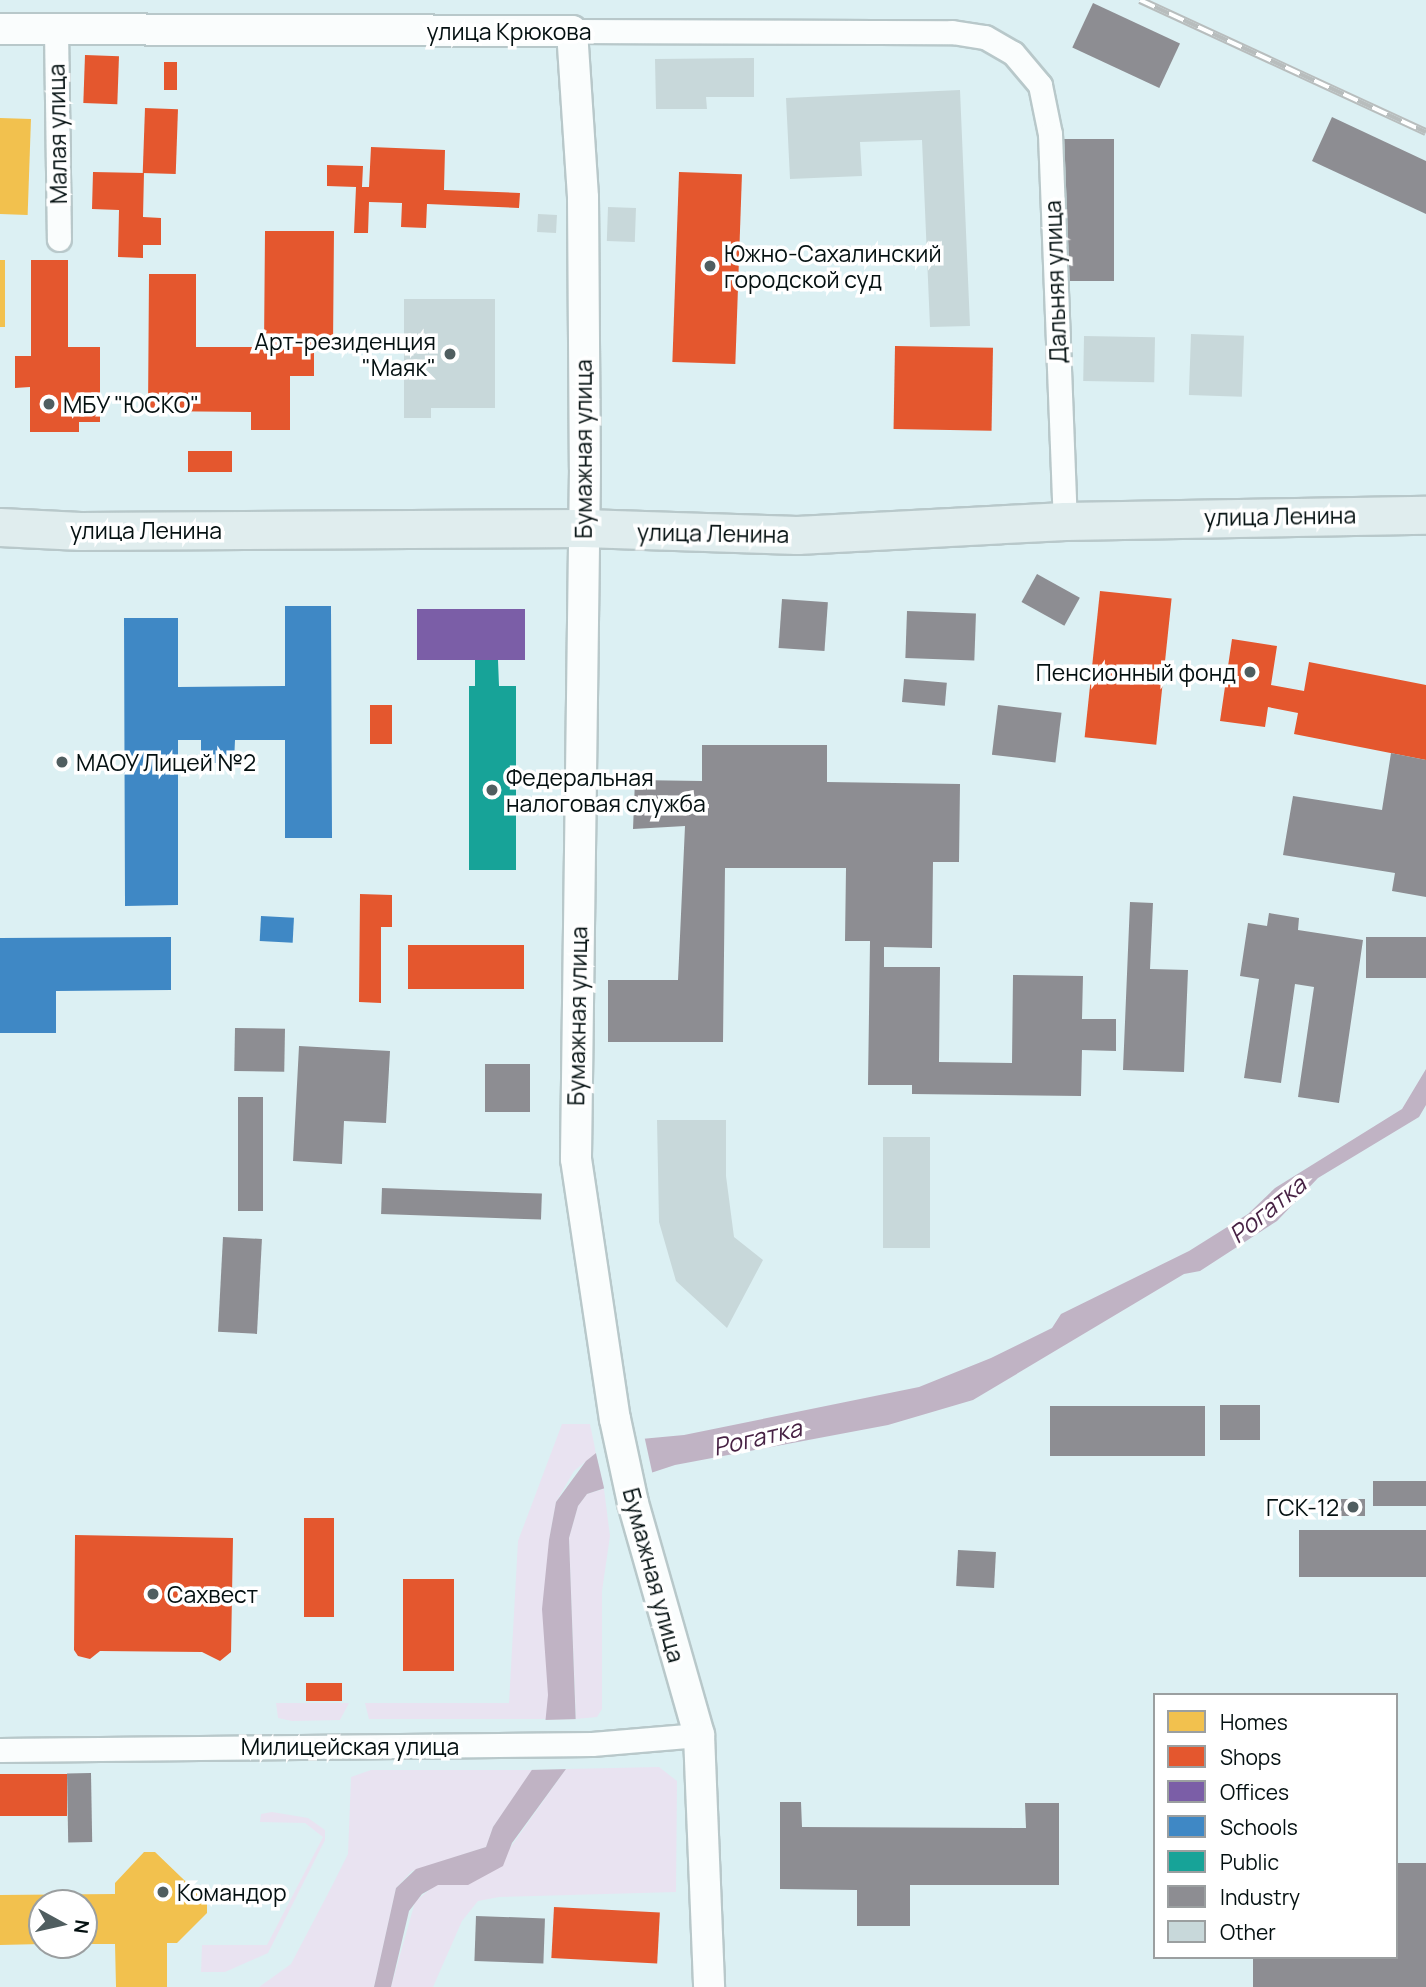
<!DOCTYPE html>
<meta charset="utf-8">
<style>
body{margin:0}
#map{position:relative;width:1426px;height:1987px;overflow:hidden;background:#dcf0f3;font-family:Manrope,sans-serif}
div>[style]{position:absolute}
.green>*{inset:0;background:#e9e3f1}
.water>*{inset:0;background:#c0b3c4}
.pier>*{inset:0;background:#dcf0f3}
.homes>*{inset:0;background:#f2c14e;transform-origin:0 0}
.shops>*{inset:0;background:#e4572e;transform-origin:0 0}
.offices>*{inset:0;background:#7b5ea7;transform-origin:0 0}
.schools>*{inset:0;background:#3f88c5;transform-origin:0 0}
.public>*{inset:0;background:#17a398}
.industry>*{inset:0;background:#8d8d92;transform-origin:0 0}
.building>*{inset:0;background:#c8d8da;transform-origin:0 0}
.roads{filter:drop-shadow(2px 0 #b8c8ca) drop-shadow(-2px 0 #b8c8ca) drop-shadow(0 2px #b8c8ca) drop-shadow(0 -2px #b8c8ca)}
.minor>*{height:23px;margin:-11.5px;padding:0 11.5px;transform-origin:11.5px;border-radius:11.5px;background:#fafdfd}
.tertiary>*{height:30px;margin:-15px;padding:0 15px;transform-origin:15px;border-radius:15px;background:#fafdfd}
.primary>*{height:37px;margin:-18.5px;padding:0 18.5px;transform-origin:18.5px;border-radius:18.5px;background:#e0edee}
.rail>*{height:8px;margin-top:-4px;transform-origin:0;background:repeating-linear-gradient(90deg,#fff 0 16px,#b8bdbd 0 32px);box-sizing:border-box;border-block:2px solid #b8bdbd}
.dots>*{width:19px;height:19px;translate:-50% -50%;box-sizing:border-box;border:4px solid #fff;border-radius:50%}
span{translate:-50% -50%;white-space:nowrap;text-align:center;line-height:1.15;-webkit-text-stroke:7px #fff;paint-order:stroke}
.street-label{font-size:23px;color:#041011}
.poi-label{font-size:23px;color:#041011}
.left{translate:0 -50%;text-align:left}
.right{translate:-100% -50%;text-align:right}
.water-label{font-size:24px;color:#472244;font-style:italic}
.legend{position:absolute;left:1153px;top:1693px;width:245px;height:266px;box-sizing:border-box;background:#fff;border:2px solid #9b9fa0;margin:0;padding:9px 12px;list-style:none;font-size:21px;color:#041011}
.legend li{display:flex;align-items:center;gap:14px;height:35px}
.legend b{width:35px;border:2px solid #9b9fa0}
.north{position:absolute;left:28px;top:1889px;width:70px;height:70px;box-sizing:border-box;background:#fff;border:2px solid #9b9fa0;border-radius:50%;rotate:98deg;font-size:19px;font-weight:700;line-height:28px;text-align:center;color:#041011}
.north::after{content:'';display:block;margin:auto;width:24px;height:32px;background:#505e60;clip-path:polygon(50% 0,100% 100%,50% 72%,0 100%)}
</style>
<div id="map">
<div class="green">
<div style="clip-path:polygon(562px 1424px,590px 1424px,596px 1453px,574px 1471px,556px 1502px,549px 1540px,548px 1719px,369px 1719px,365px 1703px,509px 1703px,518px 1541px)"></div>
<div style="clip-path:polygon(604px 1489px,610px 1536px,602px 1591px,602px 1709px,597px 1717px,576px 1719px,569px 1538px,578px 1506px,587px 1494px)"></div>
<div style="clip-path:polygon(276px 1703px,349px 1703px,340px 1720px,292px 1721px,278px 1718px)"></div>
<div style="clip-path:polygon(659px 1767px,677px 1781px,676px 1892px,499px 1897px,478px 1901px,462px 1921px,433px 1987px,391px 1987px,415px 1902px,435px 1885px,465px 1885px,510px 1848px,566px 1769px)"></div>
<div style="clip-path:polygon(371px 1770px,533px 1770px,493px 1827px,486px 1847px,412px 1871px,396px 1888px,374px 1987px,259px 1987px,291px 1964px,333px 1884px,348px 1854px,351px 1777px)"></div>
<div style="clip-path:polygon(272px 1812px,308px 1818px,325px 1830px,325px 1840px,268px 1953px,225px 1972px,201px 1972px,202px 1945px,267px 1945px,323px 1837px,305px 1823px,260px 1822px,261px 1814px)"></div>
</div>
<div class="water">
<div style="clip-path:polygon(1426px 1069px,1426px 1105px,1419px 1117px,1318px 1178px,1277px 1221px,1200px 1271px,1184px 1274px,973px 1400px,888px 1425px,675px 1465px,587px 1494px,578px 1506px,569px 1538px,576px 1728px,566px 1769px,512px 1843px,503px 1866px,468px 1885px,438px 1885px,422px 1894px,409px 1911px,391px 1987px,374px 1987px,396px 1888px,416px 1869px,486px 1847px,493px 1827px,542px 1755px,548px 1695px,542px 1609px,549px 1540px,556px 1502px,586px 1461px,596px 1453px,641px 1439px,684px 1435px,919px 1387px,991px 1358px,1052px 1328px,1061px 1314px,1189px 1251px,1248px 1214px,1275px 1188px,1402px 1109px)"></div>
</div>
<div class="pier">
<div style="clip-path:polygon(644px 1435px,653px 1476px,605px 1492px,595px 1449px)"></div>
<div style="clip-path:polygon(579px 1719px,570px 1769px,528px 1770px,539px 1754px,544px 1720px)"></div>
</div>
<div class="homes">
<div style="left:0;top:118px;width:31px;height:96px;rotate:2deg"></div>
<div style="left:0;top:260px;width:5px;height:67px"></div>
<div style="clip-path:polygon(144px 1852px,155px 1852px,207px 1902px,207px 1913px,177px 1943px,167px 1943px,167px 1987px,116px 1987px,115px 1944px,84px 1944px,84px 1903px,42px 1903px,42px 1944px,0 1945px,0 1895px,115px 1894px,115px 1883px)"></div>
</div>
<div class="shops">
<div style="left:85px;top:55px;width:34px;height:48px;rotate:2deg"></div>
<div style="left:164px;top:62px;width:13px;height:28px"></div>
<div style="left:145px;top:108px;width:33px;height:65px;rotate:2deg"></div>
<div style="clip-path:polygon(371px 147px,445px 150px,444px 190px,520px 193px,519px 208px,427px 204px,426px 228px,401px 227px,402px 203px,369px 202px,368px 233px,354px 233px,356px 187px,327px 186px,327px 165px,363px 166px,362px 187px,369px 187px)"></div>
<div style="clip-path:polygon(93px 172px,144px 173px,143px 217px,161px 218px,161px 245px,143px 245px,143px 258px,118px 257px,119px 210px,92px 209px)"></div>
<div style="left:679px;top:172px;width:63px;height:190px;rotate:2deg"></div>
<div style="clip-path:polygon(265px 231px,334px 231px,333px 347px,314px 347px,314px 376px,290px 376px,290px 430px,251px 430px,251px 412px,148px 411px,149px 274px,196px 274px,196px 347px,264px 347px)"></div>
<div style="clip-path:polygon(31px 260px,68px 260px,68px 347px,100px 347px,100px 422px,79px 422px,79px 432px,30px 432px,30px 387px,15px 388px,15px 356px,31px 356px)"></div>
<div style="left:895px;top:346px;width:98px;height:83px;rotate:1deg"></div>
<div style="left:188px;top:451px;width:44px;height:21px"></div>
<div style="left:1100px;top:591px;width:72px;height:147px;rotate:6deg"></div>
<div style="clip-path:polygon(1232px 639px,1277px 646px,1271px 685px,1304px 691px,1309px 662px,1426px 685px,1426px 760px,1294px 734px,1298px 713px,1268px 707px,1265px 727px,1220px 721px)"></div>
<div style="left:370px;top:705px;width:22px;height:39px"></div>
<div style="clip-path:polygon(360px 894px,392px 895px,392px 927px,381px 927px,381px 1003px,359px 1002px)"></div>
<div style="left:408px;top:945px;width:116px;height:44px"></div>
<div style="left:304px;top:1518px;width:30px;height:99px"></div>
<div style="clip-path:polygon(75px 1535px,233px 1538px,231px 1652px,220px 1661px,202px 1652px,100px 1651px,90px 1659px,78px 1656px,74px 1650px)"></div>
<div style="left:403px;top:1579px;width:51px;height:92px"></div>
<div style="left:306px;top:1683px;width:36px;height:18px"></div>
<div style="left:0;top:1774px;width:67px;height:42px"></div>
<div style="left:554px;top:1907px;width:106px;height:51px;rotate:3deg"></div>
</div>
<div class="offices">
<div style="left:417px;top:609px;width:108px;height:51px"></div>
</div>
<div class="schools">
<div style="clip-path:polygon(285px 606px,331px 606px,332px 838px,285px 838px,285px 740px,235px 740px,234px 763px,201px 763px,201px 740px,178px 740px,178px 905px,125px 906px,124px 618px,178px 618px,178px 687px,285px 686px)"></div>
<div style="left:261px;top:916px;width:33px;height:25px;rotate:3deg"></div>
<div style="clip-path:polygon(171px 937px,171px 990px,56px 991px,56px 1033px,0 1033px,0 938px)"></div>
</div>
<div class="public">
<div style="clip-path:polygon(475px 660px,498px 660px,499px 686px,516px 686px,516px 870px,469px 870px,469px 686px,475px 686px)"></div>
</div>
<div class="industry">
<div style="left:1093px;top:3px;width:96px;height:49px;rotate:25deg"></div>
<div style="clip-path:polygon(1332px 117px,1426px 161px,1426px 214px,1312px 161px)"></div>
<div style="left:1063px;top:139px;width:51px;height:142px"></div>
<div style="left:1037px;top:574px;width:49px;height:32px;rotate:29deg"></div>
<div style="left:782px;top:599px;width:46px;height:49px;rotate:4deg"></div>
<div style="left:907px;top:611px;width:69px;height:47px;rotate:2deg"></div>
<div style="left:904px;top:679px;width:43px;height:23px;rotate:5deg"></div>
<div style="left:998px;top:705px;width:64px;height:50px;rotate:7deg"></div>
<div style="clip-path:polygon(702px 745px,827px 745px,827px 782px,960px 784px,959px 862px,933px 862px,932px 948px,884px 947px,884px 967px,940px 967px,939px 1062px,1012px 1063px,1013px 975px,1083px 976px,1082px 1019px,1116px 1019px,1116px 1051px,1082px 1050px,1081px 1096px,912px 1094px,912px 1085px,868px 1085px,870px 941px,845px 941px,846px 868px,725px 868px,723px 1042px,608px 1042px,608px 980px,678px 980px,685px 826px,633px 829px,635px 780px,702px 781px)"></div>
<div style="clip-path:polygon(1391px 753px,1426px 760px,1426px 897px,1392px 891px,1395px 873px,1283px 855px,1293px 796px,1382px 810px)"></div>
<div style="clip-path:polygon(1130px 902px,1153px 903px,1150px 969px,1188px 970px,1184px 1072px,1123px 1070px)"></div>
<div style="clip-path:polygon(1269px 913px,1299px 918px,1298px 930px,1363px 940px,1339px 1103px,1298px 1097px,1314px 987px,1295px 984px,1281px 1083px,1244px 1078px,1259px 979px,1240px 976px,1248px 923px,1267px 926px)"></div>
<div style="left:1426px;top:937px;width:41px;height:60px;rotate:90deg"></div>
<div style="left:235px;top:1028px;width:50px;height:43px;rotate:1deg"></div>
<div style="clip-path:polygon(299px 1046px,390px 1051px,386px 1123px,344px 1121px,342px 1164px,293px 1161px)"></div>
<div style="left:485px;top:1064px;width:45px;height:48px"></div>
<div style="left:238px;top:1097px;width:25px;height:114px"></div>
<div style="left:382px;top:1188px;width:160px;height:26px;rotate:2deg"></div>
<div style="left:223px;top:1237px;width:39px;height:95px;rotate:3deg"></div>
<div style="left:1220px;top:1405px;width:40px;height:35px"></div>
<div style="left:1050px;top:1406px;width:155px;height:50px"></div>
<div style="left:1426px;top:1481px;width:25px;height:53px;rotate:90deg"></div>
<div style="left:1341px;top:1499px;width:24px;height:17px"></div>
<div style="left:1426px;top:1530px;width:47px;height:127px;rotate:90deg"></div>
<div style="left:958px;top:1550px;width:38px;height:36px;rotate:3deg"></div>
<div style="left:91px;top:1773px;width:69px;height:24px;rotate:89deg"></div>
<div style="clip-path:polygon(780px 1802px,801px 1802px,802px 1827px,1026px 1828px,1025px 1803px,1059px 1803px,1059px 1885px,910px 1885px,910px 1926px,857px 1926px,857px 1890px,780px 1889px)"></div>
<div style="clip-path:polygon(1396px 1863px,1426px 1863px,1426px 1987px,1253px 1987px,1253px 1957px,1396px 1957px)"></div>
<div style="left:476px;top:1916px;width:69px;height:45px;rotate:2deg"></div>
</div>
<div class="building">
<div style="clip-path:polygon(754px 58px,754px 97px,706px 97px,707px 109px,656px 109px,655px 59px)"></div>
<div style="clip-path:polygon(960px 90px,970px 326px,930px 327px,922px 140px,860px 142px,862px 176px,790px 179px,786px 98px)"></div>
<div style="left:608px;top:207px;width:28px;height:34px;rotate:2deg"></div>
<div style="left:538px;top:214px;width:19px;height:18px;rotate:3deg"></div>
<div style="clip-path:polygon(404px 299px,495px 299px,495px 408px,431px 408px,431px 418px,404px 418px)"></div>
<div style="left:1191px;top:334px;width:53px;height:61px;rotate:2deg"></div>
<div style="left:1084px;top:336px;width:71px;height:45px;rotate:1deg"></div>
<div style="clip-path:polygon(657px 1120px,726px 1120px,726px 1176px,734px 1237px,763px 1260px,727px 1328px,676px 1281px,659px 1222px)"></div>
<div style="left:883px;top:1137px;width:47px;height:111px"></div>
</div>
<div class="roads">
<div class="minor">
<div style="left:56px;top:29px;width:210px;rotate:89.2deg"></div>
<div style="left:572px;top:31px;width:380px;rotate:0.2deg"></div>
<div style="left:952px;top:32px;width:33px;rotate:9deg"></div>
<div style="left:985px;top:37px;width:32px;rotate:30deg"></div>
<div style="left:1013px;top:53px;width:42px;rotate:49.8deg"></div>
<div style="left:1040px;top:85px;width:50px;rotate:78.5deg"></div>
<div style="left:1050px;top:134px;width:387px;rotate:87.8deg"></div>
<div style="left:0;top:1750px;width:592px;rotate:-0.58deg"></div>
<div style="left:592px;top:1744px;width:107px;rotate:-4.8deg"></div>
</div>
<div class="tertiary">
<div style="left:0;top:29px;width:572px;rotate:0.2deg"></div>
<div style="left:572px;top:31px;width:167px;rotate:86.2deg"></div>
<div style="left:583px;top:198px;width:271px;rotate:89.6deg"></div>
<div style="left:585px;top:469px;width:690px;rotate:90.75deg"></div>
<div style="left:576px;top:1159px;width:263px;rotate:81.5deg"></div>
<div style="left:615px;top:1419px;width:86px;rotate:77.9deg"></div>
<div style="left:633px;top:1503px;width:241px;rotate:74.1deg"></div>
<div style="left:699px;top:1735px;width:252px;rotate:87.7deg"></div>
</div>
<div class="primary">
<div style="left:0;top:527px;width:80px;rotate:2.9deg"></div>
<div style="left:80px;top:531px;width:503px;rotate:-0.34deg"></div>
<div style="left:583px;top:528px;width:214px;rotate:1.9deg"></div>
<div style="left:797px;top:535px;width:268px;rotate:-3deg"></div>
<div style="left:1065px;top:521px;width:361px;rotate:-1deg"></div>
</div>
</div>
<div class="rail">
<div style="left:1140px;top:0;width:315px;rotate:24.8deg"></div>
</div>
<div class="dots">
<div style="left:710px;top:266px;background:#505e60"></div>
<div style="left:450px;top:354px;background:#505e60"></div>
<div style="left:49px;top:404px;background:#505e60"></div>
<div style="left:1250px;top:672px;background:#505e60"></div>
<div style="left:62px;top:762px;background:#505e60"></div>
<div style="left:492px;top:790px;background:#505e60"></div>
<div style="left:1353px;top:1507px;background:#505e60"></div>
<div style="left:153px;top:1594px;background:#505e60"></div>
<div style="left:163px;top:1892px;background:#505e60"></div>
</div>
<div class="street-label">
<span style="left:509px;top:31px">улица Крюкова</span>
<span style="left:57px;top:134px;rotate:-91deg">Малая улица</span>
<span style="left:1055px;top:282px;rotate:-92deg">Дальняя улица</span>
<span style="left:583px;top:449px;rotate:-90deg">Бумажная улица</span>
<span style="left:1280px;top:516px;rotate:-1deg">улица Ленина</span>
<span style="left:146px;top:530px">улица Ленина</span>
<span style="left:713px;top:533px;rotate:1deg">улица Ленина</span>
<span style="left:577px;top:1016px;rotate:-89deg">Бумажная улица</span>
<span style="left:654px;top:1575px;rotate:75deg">Бумажная улица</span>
<span style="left:350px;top:1746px">Милицейская улица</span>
</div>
<div class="poi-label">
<span class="left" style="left:724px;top:266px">Южно-Сахалинский<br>городской суд</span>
<span class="right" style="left:436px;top:354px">Арт-резиденция<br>"Маяк"</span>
<span class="left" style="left:63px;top:404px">МБУ "ЮСКО"</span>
<span class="right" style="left:1236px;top:672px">Пенсионный фонд</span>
<span class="left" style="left:76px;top:762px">МАОУ Лицей №2</span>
<span class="left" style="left:506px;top:790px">Федеральная<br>налоговая служба</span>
<span class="right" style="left:1339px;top:1507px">ГСК-12</span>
<span class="left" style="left:167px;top:1594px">Сахвест</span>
<span class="left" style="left:177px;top:1892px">Командор</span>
</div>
<div class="water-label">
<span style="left:1267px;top:1209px;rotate:-39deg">Рогатка</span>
<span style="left:757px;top:1437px;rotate:-13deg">Рогатка</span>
</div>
<ul class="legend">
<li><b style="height:19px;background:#f2c14e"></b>Homes</li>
<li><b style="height:19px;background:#e4572e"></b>Shops</li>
<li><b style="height:19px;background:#7b5ea7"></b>Offices</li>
<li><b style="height:19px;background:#3f88c5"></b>Schools</li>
<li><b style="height:19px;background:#17a398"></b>Public</li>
<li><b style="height:19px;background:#8d8d92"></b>Industry</li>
<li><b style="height:19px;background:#c8d8da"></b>Other</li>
</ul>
<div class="north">N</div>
</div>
